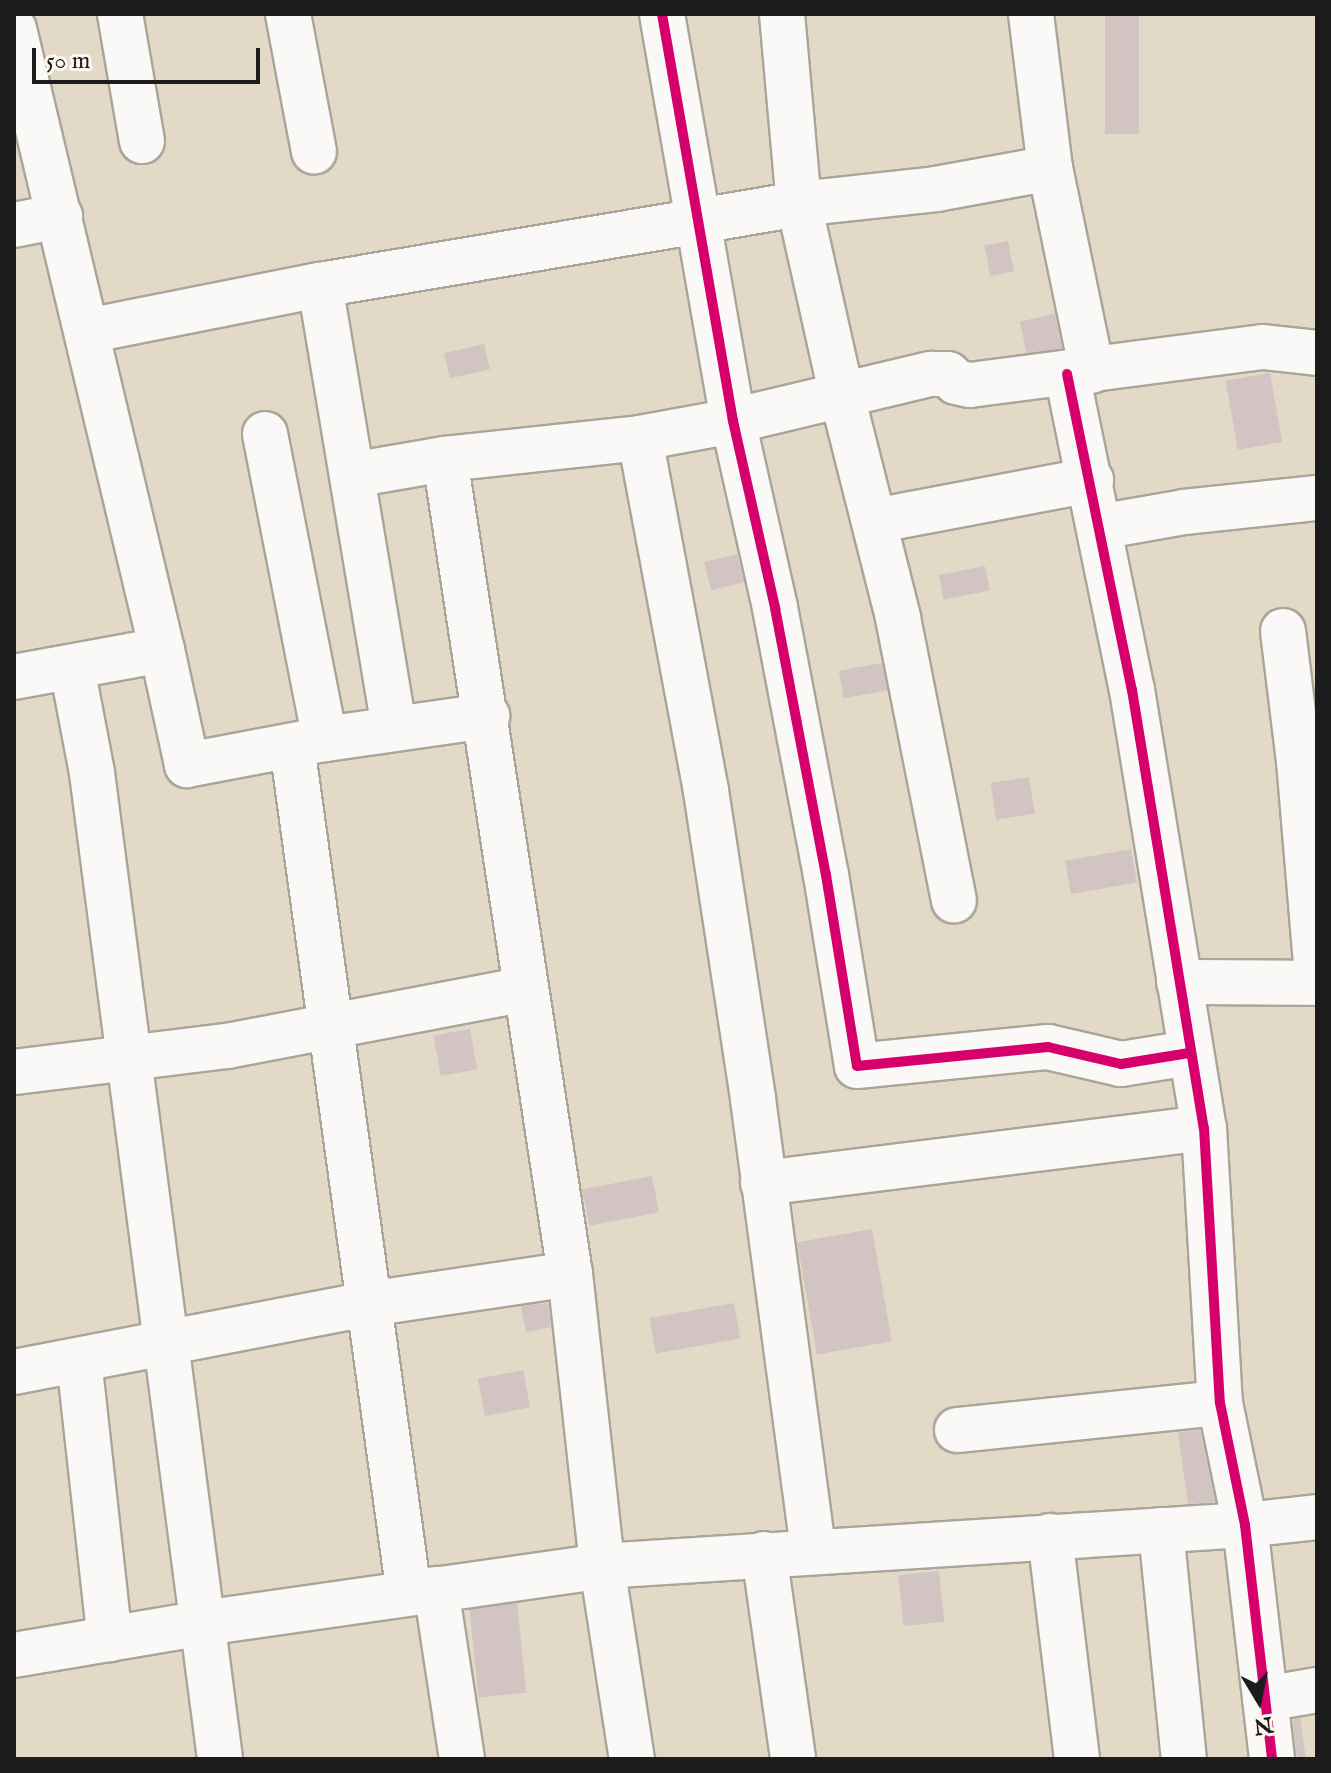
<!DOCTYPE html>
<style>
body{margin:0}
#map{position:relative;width:1331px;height:1773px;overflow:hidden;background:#e2dac7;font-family:"IM FELL English",serif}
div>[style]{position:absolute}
.building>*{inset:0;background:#d1c4c3;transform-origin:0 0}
.roads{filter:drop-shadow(2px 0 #aaa599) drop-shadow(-2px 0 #aaa599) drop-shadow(0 2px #aaa599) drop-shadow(0 -2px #aaa599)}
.minor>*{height:44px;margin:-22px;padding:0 22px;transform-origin:22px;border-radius:22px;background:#fbf9f7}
.cycleway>*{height:10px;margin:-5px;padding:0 5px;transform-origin:5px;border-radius:5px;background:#d6006c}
span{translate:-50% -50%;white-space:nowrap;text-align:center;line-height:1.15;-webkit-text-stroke:8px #fbf7ec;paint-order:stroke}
.frame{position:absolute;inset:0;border:16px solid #1c1c1c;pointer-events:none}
.north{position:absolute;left:1219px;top:1661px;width:80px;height:80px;-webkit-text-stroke:6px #fbf7ec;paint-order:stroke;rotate:170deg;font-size:22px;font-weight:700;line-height:32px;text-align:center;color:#1c1c1c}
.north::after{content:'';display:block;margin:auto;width:28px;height:36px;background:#1c1c1c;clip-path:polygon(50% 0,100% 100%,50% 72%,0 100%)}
.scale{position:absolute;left:32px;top:48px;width:228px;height:36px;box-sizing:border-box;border:4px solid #1c1c1c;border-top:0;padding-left:10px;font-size:24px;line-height:28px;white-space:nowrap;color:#1c1c1c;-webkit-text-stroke:6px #fbf7ec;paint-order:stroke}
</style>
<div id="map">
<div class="building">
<div style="left:1105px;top:14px;width:34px;height:120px"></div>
<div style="left:1008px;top:241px;width:31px;height:24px;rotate:79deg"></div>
<div style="left:1055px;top:314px;width:35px;height:36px;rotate:78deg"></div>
<div style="left:484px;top:344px;width:26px;height:41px;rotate:77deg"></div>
<div style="left:1270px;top:373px;width:70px;height:45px;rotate:80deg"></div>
<div style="left:737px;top:554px;width:29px;height:34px;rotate:76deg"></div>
<div style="left:985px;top:566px;width:25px;height:47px;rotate:79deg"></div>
<div style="left:882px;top:663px;width:28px;height:44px;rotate:80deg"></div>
<div style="left:1029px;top:777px;width:37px;height:39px;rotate:81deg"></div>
<div style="left:1131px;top:849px;width:34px;height:67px;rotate:80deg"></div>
<div style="left:470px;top:1029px;width:41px;height:37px;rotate:80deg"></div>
<div style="left:652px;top:1176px;width:37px;height:71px;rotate:79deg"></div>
<div style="left:872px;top:1229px;width:114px;height:76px;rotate:80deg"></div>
<div style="clip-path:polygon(548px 1303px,551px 1327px,526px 1332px,521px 1306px)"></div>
<div style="left:734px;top:1303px;width:36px;height:86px;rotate:80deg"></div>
<div style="left:523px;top:1370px;width:38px;height:46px;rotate:79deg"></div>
<div style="clip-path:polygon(1200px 1430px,1215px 1502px,1188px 1504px,1178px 1432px)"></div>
<div style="left:939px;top:1571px;width:51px;height:41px;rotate:84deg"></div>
<div style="left:517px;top:1603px;width:90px;height:48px;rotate:84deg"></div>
<div style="clip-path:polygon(1300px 1718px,1306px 1759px,1297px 1759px,1293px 1720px)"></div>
</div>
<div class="roads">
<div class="minor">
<div style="left:120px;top:14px;width:129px;rotate:80.2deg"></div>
<div style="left:288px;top:14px;width:140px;rotate:79.3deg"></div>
<div style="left:662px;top:14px;width:413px;rotate:80.1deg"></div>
<div style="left:733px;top:421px;width:192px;rotate:77.3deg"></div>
<div style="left:775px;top:608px;width:272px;rotate:79.2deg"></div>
<div style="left:826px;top:875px;width:193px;rotate:80.8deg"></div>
<div style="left:857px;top:1066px;width:192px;rotate:-5.7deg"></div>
<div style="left:1048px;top:1047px;width:75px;rotate:13.1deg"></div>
<div style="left:1121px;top:1064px;width:69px;rotate:-9.2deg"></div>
<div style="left:782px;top:14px;width:191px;rotate:84.9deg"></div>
<div style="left:799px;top:204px;width:193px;rotate:77.4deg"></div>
<div style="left:841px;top:392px;width:233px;rotate:75.8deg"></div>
<div style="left:898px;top:618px;width:288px;rotate:78.8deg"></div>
<div style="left:1031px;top:14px;width:155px;rotate:83deg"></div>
<div style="left:14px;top:29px;width:638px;rotate:76.6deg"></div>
<div style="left:162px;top:650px;width:150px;rotate:169.7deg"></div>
<div style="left:14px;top:225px;width:47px;rotate:-11.1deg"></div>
<div style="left:320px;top:285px;width:450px;rotate:80.5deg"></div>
<div style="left:87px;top:331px;width:237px;rotate:-11.2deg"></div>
<div style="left:320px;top:285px;width:486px;rotate:-9.6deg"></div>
<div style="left:799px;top:204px;width:138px;rotate:-6.2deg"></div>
<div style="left:936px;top:189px;width:116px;rotate:-10.4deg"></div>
<div style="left:1050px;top:168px;width:207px;rotate:78.3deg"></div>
<div style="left:1067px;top:374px;width:323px;rotate:78.4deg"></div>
<div style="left:1132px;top:690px;width:444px;rotate:80.7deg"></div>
<div style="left:1204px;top:1128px;width:275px;rotate:86.7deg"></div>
<div style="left:1220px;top:1403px;width:125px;rotate:78.4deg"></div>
<div style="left:1245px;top:1525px;width:236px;rotate:83.4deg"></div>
<div style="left:265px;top:434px;width:311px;rotate:78.9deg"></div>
<div style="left:640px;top:438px;width:359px;rotate:79.4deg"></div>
<div style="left:706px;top:791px;width:312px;rotate:81.3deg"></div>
<div style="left:753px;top:1099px;width:456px;rotate:82.4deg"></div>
<div style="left:445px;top:459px;width:825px;rotate:81.28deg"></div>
<div style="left:352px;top:475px;width:94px;rotate:-9.8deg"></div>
<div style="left:445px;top:459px;width:196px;rotate:-6.1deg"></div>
<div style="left:640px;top:438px;width:95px;rotate:-10.4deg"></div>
<div style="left:733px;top:421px;width:204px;rotate:-13.4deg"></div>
<div style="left:931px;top:374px;width:17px"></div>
<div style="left:948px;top:374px;width:11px;rotate:45deg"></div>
<div style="left:956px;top:382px;width:14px;rotate:12deg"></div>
<div style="left:970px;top:385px;width:295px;rotate:-7.4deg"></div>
<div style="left:1263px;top:347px;width:54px;rotate:6.3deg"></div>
<div style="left:874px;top:521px;width:221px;rotate:-10.7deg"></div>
<div style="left:1099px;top:527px;width:86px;rotate:-10deg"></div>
<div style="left:1184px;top:512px;width:134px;rotate:-6deg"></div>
<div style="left:1283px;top:631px;width:131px;rotate:83deg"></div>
<div style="left:1299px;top:761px;width:217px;rotate:85.2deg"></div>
<div style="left:162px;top:650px;width:118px;rotate:77.7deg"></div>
<div style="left:187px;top:765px;width:140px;rotate:-10.7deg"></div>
<div style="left:325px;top:739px;width:164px;rotate:-8.1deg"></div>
<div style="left:72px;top:668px;width:107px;rotate:79.2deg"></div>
<div style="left:92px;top:773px;width:994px;rotate:82.6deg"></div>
<div style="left:292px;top:746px;width:855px;rotate:82.14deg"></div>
<div style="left:1179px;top:982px;width:138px;rotate:0.4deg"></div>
<div style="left:14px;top:1072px;width:215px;rotate:-7deg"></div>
<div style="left:227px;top:1046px;width:303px;rotate:-10.8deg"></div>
<div style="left:763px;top:1183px;width:444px;rotate:-7.1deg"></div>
<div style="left:79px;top:1360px;width:281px;rotate:83.7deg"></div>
<div style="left:14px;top:1372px;width:360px;rotate:-10.9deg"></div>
<div style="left:368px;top:1304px;width:204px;rotate:-8.4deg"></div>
<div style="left:570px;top:1274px;width:294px;rotate:83.7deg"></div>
<div style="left:602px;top:1566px;width:195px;rotate:81.2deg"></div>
<div style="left:957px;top:1430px;width:264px;rotate:-5.9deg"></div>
<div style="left:1161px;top:1530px;width:230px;rotate:84.3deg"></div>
<div style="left:1050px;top:1536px;width:225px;rotate:83.1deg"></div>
<div style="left:764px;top:1554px;width:207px;rotate:81.9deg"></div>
<div style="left:436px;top:1589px;width:172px;rotate:81.3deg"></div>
<div style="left:14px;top:1655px;width:192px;rotate:-9.6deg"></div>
<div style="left:203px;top:1623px;width:403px;rotate:-8.1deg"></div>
<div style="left:602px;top:1566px;width:644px;rotate:-3.65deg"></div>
<div style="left:1245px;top:1525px;width:72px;rotate:-6.3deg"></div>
<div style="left:1265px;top:1699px;width:53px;rotate:-9.8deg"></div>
</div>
</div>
<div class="cycleway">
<div style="left:662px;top:14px;width:413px;rotate:80.1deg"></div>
<div style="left:733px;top:421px;width:192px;rotate:77.3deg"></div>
<div style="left:775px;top:608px;width:272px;rotate:79.2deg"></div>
<div style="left:826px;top:875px;width:193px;rotate:80.8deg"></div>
<div style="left:857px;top:1066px;width:192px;rotate:-5.7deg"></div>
<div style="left:1048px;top:1047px;width:75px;rotate:13.1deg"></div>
<div style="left:1121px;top:1064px;width:69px;rotate:-9.2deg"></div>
<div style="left:1067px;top:374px;width:323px;rotate:78.4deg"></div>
<div style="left:1132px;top:690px;width:444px;rotate:80.7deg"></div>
<div style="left:1204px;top:1128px;width:275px;rotate:86.7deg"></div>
<div style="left:1220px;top:1403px;width:125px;rotate:78.4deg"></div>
<div style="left:1245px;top:1525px;width:236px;rotate:83.4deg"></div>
</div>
<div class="frame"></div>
<div class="north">N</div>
<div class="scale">50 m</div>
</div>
